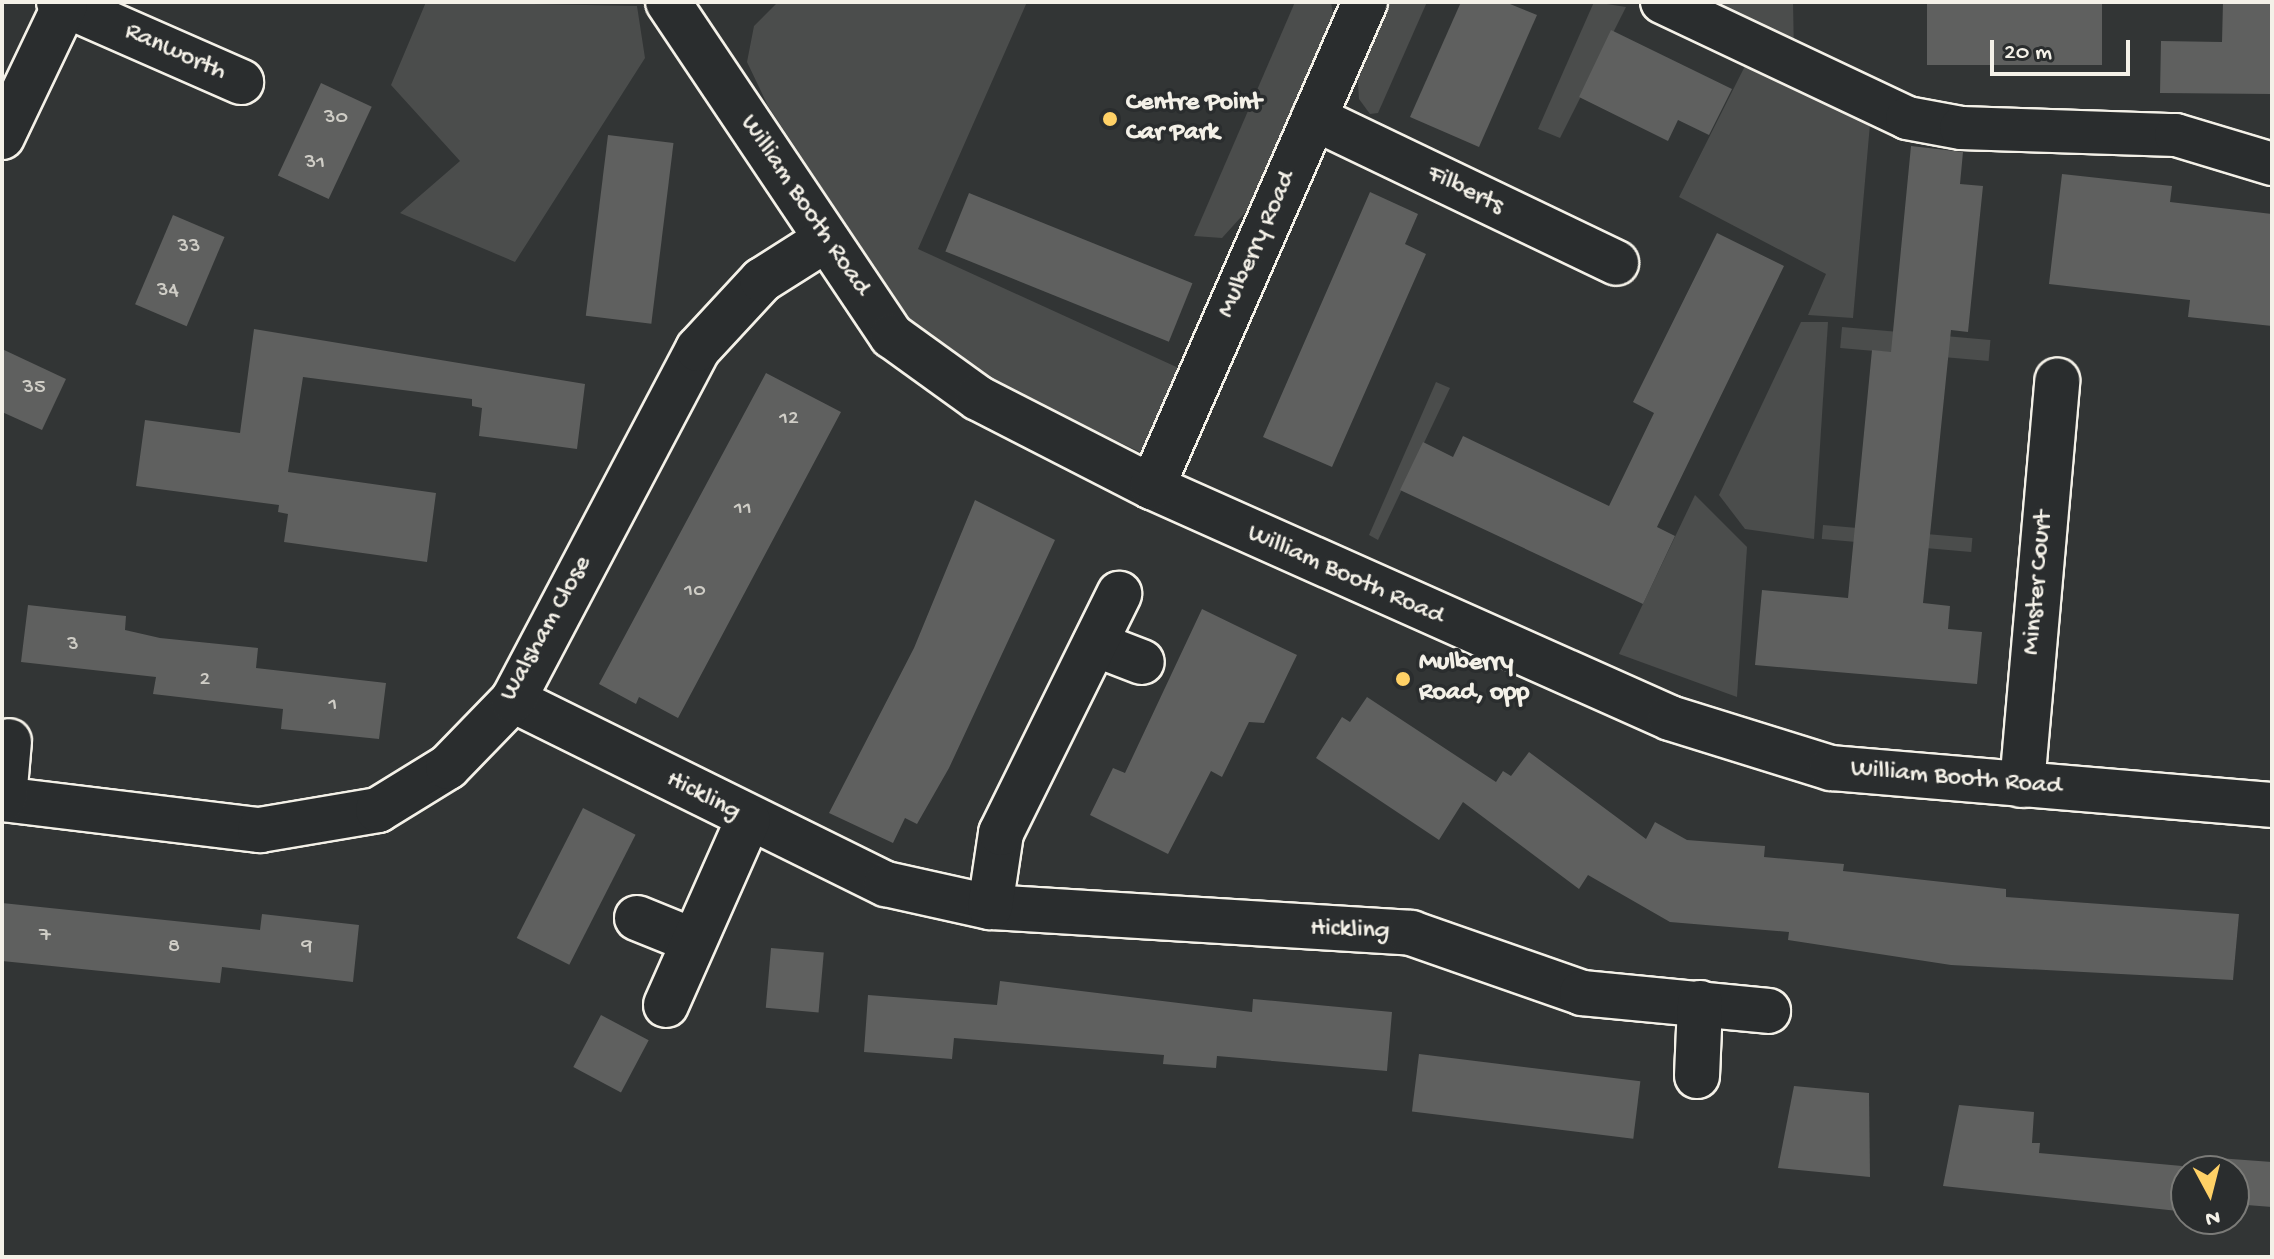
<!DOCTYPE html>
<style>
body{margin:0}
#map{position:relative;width:2274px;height:1259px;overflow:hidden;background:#323535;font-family:"Gochi Hand",sans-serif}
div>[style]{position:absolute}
.green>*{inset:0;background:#4b4d4c;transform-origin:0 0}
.building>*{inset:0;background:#5f605f;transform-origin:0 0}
.roads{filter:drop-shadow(2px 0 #f4f1e8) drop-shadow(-2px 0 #f4f1e8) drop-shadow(0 2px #f4f1e8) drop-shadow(0 -2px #f4f1e8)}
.pedestrian>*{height:42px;margin:-21px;padding:0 21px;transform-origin:21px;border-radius:21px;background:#2a2d2e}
.minor>*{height:44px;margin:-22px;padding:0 22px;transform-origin:22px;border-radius:22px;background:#2a2d2e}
.dots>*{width:22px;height:22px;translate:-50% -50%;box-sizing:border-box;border:4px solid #2a2d2e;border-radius:50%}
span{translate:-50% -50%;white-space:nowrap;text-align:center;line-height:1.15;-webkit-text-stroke:7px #2a2d2e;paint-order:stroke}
.number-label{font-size:22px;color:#cfcdc6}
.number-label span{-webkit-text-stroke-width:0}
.street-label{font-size:26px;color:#f4f1e8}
.poi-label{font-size:26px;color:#f4f1e8;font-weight:700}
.left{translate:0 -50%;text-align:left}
.frame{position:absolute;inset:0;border:4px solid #f4f1e8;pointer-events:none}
.north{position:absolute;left:2170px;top:1155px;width:80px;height:80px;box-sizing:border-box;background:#2a2d2e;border:2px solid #7b7b78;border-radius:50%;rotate:173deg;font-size:22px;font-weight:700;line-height:32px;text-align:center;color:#f4f1e8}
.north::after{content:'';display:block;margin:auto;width:28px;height:36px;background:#ffd166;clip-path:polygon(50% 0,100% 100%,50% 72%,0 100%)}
.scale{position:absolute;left:1990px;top:40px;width:140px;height:36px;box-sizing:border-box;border:4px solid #f4f1e8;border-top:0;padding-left:10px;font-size:24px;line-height:28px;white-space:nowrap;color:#f4f1e8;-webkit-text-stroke:6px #2a2d2e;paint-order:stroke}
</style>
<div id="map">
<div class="green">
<div style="clip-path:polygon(426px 2px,637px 6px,645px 58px,515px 262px,400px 213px,460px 161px,391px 85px)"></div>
<div style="clip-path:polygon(778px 2px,1027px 2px,918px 249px,1183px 370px,1142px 453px,942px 358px,914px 327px,768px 106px,747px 62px,754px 26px)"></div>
<div style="clip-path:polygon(1295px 2px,1331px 2px,1333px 14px,1251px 206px,1222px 238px,1194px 236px)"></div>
<div style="clip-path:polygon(1386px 2px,1427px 2px,1378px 113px,1370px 114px,1359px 99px,1357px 68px)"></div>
<div style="clip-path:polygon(1594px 2px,1626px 7px,1560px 138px,1538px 129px)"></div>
<div style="clip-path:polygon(1692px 2px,1793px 2px,1794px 55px)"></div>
<div style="clip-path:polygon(1745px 66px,1870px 124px,1853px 318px,1808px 315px,1826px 274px,1679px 197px)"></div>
<div style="clip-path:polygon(1801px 322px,1828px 322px,1814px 539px,1745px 529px,1719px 495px)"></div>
<div style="left:1842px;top:327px;width:149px;height:21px;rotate:5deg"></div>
<div style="clip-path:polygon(1436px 382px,1450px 388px,1378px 540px,1369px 535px)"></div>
<div style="clip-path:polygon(1695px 495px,1747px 547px,1737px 697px,1619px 654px)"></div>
<div style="left:1823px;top:525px;width:150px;height:14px;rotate:5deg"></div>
</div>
<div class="building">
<div style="clip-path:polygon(1461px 2px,1505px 2px,1537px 15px,1479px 147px,1410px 117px)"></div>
<div style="left:1927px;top:2px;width:175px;height:63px"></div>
<div style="clip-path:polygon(2223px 2px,2272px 2px,2272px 94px,2160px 93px,2161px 41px,2222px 42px)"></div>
<div style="clip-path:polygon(1611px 30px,1732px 89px,1709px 135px,1678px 120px,1668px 141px,1579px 97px)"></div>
<div style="left:321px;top:83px;width:56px;height:102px;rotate:25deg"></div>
<div style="left:608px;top:135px;width:66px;height:182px;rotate:7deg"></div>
<div style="clip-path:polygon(1911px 146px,1963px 152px,1960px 184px,1983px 186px,1968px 332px,1951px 330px,1923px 603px,1950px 606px,1948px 629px,1982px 632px,1977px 684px,1755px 665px,1762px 590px,1848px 598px,1872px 350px,1891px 352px)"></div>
<div style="clip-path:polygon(2062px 174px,2172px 186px,2170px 202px,2272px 214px,2272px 326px,2188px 317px,2190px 300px,2049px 284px)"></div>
<div style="clip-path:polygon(1370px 192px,1418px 214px,1405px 244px,1426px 254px,1332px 467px,1263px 437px)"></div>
<div style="left:969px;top:193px;width:241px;height:63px;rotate:22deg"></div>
<div style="left:173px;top:215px;width:56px;height:97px;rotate:23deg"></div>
<div style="clip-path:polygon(1717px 233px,1784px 266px,1657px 527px,1675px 536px,1643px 604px,1400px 490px,1423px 442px,1453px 457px,1463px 436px,1609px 506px,1654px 413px,1633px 402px)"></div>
<div style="clip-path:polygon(254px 329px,585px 384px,577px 449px,479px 436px,482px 408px,472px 406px,472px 399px,303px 377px,288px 472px,436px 493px,427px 562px,284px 542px,288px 514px,278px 512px,279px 505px,136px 486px,145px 420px,240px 433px)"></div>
<div style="clip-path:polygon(2px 349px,66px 379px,42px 430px,2px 412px)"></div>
<div style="clip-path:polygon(766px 373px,841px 412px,678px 718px,639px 697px,636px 704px,599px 684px)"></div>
<div style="clip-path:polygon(975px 500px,1055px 540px,949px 768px,917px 824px,905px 818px,893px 843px,829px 813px,914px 648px)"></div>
<div style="clip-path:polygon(28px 605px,126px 616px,125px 630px,160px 638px,258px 648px,256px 668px,386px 683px,379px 739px,281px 729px,283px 709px,153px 694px,156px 677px,21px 662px)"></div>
<div style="clip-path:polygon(1202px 609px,1297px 655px,1264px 723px,1249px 722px,1222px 777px,1211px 771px,1168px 854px,1090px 815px,1113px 768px,1125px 773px)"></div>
<div style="clip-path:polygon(1367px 697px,1496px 782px,1503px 771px,1511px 776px,1529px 752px,1646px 839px,1655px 822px,1687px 840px,1765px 846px,1764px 857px,1844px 864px,1843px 871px,2006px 889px,2006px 897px,2239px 914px,2233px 980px,1951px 965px,1788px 940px,1789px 932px,1670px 922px,1588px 875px,1579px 889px,1463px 802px,1439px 840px,1316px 758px,1342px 717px,1350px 722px)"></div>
<div style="left:583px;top:808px;width:59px;height:146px;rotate:27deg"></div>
<div style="clip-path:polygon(2px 903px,260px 930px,262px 914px,359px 925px,353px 982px,222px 967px,220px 983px,2px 961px)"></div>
<div style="left:771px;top:948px;width:53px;height:60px;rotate:5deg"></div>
<div style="clip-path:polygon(1000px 981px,1252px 1012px,1253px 999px,1392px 1012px,1387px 1071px,1217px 1056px,1216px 1068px,1163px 1064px,1164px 1055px,954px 1038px,952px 1059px,864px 1052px,868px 995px,997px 1005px)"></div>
<div style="left:601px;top:1015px;width:54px;height:59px;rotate:28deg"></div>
<div style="left:1419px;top:1054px;width:223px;height:58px;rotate:7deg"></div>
<div style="clip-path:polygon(1794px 1086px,1869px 1093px,1870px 1177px,1778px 1168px)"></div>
<div style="clip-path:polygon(1959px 1105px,2034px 1112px,2032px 1143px,2040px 1143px,2039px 1153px,2182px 1166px,2178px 1211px,1943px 1186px)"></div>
<div style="clip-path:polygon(2218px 1158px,2272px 1162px,2272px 1207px,2234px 1204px,2234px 1171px,2217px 1171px)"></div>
</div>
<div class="roads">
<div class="pedestrian">
<div style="left:1662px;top:2px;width:271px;rotate:25.3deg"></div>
<div style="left:1907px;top:118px;width:55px;rotate:10.5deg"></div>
<div style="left:1961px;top:128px;width:215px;rotate:1.9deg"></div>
<div style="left:2176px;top:135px;width:100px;rotate:16.8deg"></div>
</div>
<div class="minor">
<div style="left:59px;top:2px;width:199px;rotate:23.7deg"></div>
<div style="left:668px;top:2px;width:402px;rotate:56.2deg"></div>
<div style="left:892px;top:336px;width:106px;rotate:35.8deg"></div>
<div style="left:978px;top:398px;width:195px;rotate:27.1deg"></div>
<div style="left:1152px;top:487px;width:567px;rotate:24.03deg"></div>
<div style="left:1670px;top:718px;width:169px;rotate:17.3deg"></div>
<div style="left:1831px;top:768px;width:443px;rotate:4.8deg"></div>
<div style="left:1314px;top:118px;width:335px;rotate:25.6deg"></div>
<div style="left:2px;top:137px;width:146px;rotate:-64.5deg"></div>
<div style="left:1152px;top:487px;width:530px;rotate:-66.29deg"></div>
<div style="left:1095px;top:644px;width:50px;rotate:21deg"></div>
<div style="left:513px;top:700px;width:416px;rotate:26.3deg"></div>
<div style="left:886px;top:884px;width:107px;rotate:12.5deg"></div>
<div style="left:990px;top:907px;width:422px;rotate:3.5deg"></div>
<div style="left:1411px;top:933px;width:181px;rotate:19.3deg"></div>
<div style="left:1582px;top:993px;width:187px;rotate:5.5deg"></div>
<div style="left:2022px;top:785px;width:406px;rotate:-85deg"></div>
<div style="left:2px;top:799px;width:260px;rotate:6.9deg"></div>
<div style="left:260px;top:830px;width:120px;rotate:-9.6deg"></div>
<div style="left:378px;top:810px;width:82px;rotate:-31.6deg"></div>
<div style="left:448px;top:767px;width:93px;rotate:-45.9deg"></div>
<div style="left:513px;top:700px;width:397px;rotate:-62.2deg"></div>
<div style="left:698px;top:349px;width:94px;rotate:-47.2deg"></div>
<div style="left:762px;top:280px;width:75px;rotate:-32.4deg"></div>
<div style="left:4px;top:799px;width:58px;rotate:-85.1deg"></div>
<div style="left:990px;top:907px;width:75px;rotate:-81.5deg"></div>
<div style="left:1001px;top:833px;width:267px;rotate:-63.7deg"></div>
<div style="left:637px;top:918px;width:61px;rotate:22deg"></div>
<div style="left:666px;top:1005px;width:202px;rotate:-66.1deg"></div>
<div style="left:1697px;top:1076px;width:73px;rotate:-87.6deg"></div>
</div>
</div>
<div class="dots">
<div style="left:1110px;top:119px;background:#ffd166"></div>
<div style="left:1403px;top:679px;background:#ffd166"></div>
</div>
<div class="number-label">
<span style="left:336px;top:119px">30</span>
<span style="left:315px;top:164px">31</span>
<span style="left:189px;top:248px">33</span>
<span style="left:168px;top:292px">34</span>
<span style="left:34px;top:389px">35</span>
<span style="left:789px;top:420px">12</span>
<span style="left:743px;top:510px">11</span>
<span style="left:695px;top:592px">10</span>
<span style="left:73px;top:646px">3</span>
<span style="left:205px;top:681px">2</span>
<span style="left:333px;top:706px">1</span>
<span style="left:45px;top:937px">7</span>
<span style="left:174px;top:948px">8</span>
<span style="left:307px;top:948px">9</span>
</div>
<div class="street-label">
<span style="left:175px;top:53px;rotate:24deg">Ranworth</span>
<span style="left:1465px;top:191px;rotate:26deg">Filberts</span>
<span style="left:804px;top:206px;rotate:56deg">William Booth Road</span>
<span style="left:1258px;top:245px;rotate:-66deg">Mulberry Road</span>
<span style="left:1345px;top:576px;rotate:24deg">William Booth Road</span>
<span style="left:2039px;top:583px;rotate:-85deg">Minster Court</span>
<span style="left:547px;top:629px;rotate:-61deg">Walsham Close</span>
<span style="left:1956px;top:779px;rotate:5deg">William Booth Road</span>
<span style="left:703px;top:797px;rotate:27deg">Hickling</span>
<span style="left:1350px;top:931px;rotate:2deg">Hickling</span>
</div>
<div class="poi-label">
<span class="left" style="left:1126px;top:119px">Centre Point<br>Car Park</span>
<span class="left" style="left:1419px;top:679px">Mulberry<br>Road, opp</span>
</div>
<div class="frame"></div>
<div class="north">N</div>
<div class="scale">20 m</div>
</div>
